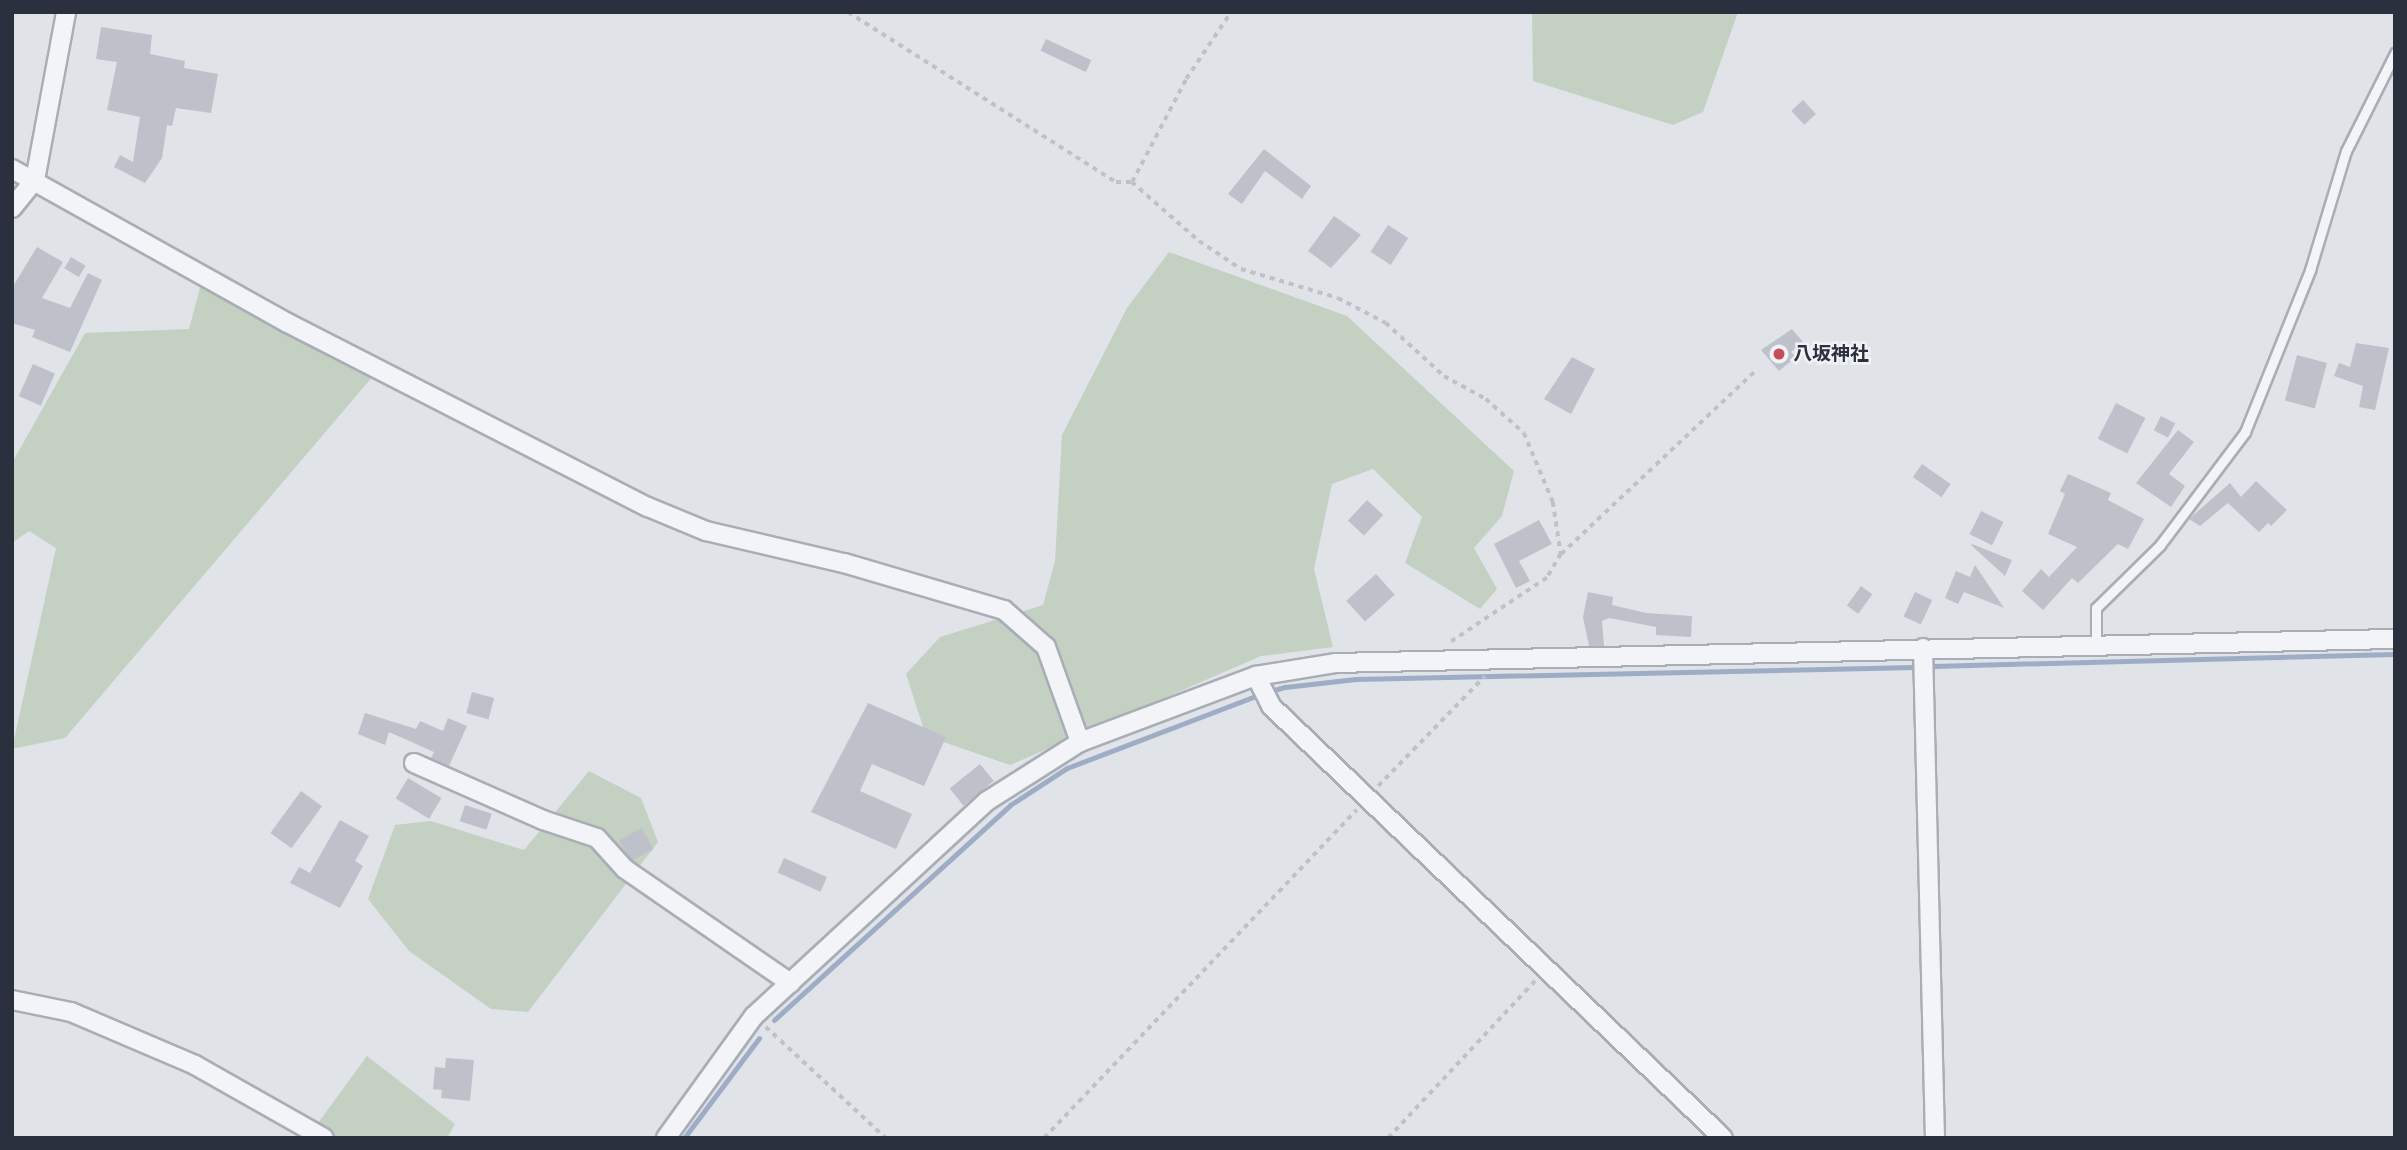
<!DOCTYPE html>
<meta charset="utf-8">
<style>
body{margin:0}
#map{position:relative;width:2407px;height:1150px;overflow:hidden;background:#e0e3e8;font-family:Ubuntu,"Noto Sans JP",sans-serif}
div>[style]{position:absolute}
.green>*{inset:0;background:#c4d1c2}
.stream>*{height:5px;margin:-2.5px;padding:0 2.5px;transform-origin:2.5px;border-radius:2.5px;background:#9eadc5}
.building>*{inset:0;background:#bec1ca;transform-origin:0 0}
.path>*{height:3.5px;margin-top:-1.75px;transform-origin:0;background:repeating-linear-gradient(90deg,#bfc1c7 0 5px,transparent 0 10px)}
.roads{filter:drop-shadow(2px 0 #a9adb5) drop-shadow(-2px 0 #a9adb5) drop-shadow(0 2px #a9adb5) drop-shadow(0 -2px #a9adb5)}
.service>*{height:9px;margin:-4.5px;padding:0 4.5px;transform-origin:4.5px;border-radius:4.5px;background:#f3f4f7}
.minor>*{height:18px;margin:-9px;padding:0 9px;transform-origin:9px;border-radius:9px;background:#f3f4f7}
.dots>*{width:19px;height:19px;translate:-50% -50%;box-sizing:border-box;border:4px solid #f0f2f6;border-radius:50%}
span{translate:-50% -50%;white-space:nowrap;text-align:center;line-height:1.15;-webkit-text-stroke:5px #f0f2f6;paint-order:stroke}
.poi-label{font-size:19px;color:#2a303e;font-weight:700}
.left{translate:0 -50%;text-align:left}
.frame{position:absolute;inset:0;border:14px solid #2a303e;pointer-events:none}
</style>
<div id="map">
<div class="green">
<div style="clip-path:polygon(1532px 12px,1738px 12px,1703px 112px,1673px 125px,1533px 81px)"></div>
<div style="clip-path:polygon(1169px 252px,1347px 316px,1514px 471px,1502px 516px,1474px 548px,1497px 589px,1480px 609px,1405px 563px,1422px 517px,1373px 469px,1332px 484px,1314px 569px,1333px 647px,1261px 656px,1010px 765px,926px 736px,906px 674px,940px 637px,1043px 605px,1055px 561px,1062px 435px,1127px 308px)"></div>
<div style="clip-path:polygon(202px 280px,374px 375px,65px 738px,12px 749px,56px 548px,29px 531px,12px 543px,12px 463px,85px 333px,189px 329px)"></div>
<div style="clip-path:polygon(589px 771px,641px 798px,658px 842px,528px 1012px,491px 1009px,409px 951px,368px 899px,395px 825px,431px 821px,524px 850px)"></div>
<div style="clip-path:polygon(367px 1056px,455px 1124px,447px 1138px,307px 1138px)"></div>
</div>
<div class="stream">
<div style="left:1933px;top:666px;width:462px;rotate:-1.5deg"></div>
<div style="left:774px;top:1020px;width:319px;rotate:-42.3deg"></div>
<div style="left:1010px;top:805px;width:68px;rotate:-33deg"></div>
<div style="left:1067px;top:768px;width:204px;rotate:-20.9deg"></div>
<div style="left:1258px;top:695px;width:28px;rotate:-17deg"></div>
<div style="left:1285px;top:687px;width:71px;rotate:-6.4deg"></div>
<div style="left:1356px;top:679px;width:559px;rotate:-1.23deg"></div>
<div style="left:684px;top:1138px;width:125px;rotate:-53.1deg"></div>
</div>
<div class="building">
<div style="clip-path:polygon(101px 27px,152px 35px,150px 54px,185px 61px,184px 68px,218px 74px,211px 113px,176px 108px,172px 126px,167px 125px,162px 158px,145px 183px,114px 167px,120px 155px,133px 162px,140px 117px,107px 110px,117px 62px,96px 59px)"></div>
<div style="left:1046px;top:39px;width:50px;height:13px;rotate:25deg"></div>
<div style="left:1803px;top:100px;width:19px;height:16px;rotate:47deg"></div>
<div style="clip-path:polygon(1264px 149px,1311px 186px,1302px 199px,1265px 171px,1242px 204px,1228px 194px)"></div>
<div style="clip-path:polygon(1334px 216px,1361px 235px,1331px 268px,1308px 251px)"></div>
<div style="left:1388px;top:225px;width:24px;height:32px;rotate:33deg"></div>
<div style="clip-path:polygon(37px 247px,63px 262px,42px 298px,70px 308px,88px 273px,102px 280px,70px 352px,32px 337px,35px 330px,12px 323px,12px 288px)"></div>
<div style="left:71px;top:257px;width:17px;height:13px;rotate:31deg"></div>
<div style="clip-path:polygon(1792px 329px,1803px 342px,1791px 352px,1796px 357px,1779px 371px,1761px 350px)"></div>
<div style="clip-path:polygon(2356px 343px,2389px 348px,2375px 410px,2359px 407px,2363px 386px,2334px 376px,2339px 363px,2350px 367px)"></div>
<div style="left:2297px;top:355px;width:31px;height:47px;rotate:15deg"></div>
<div style="clip-path:polygon(1572px 357px,1595px 369px,1571px 414px,1544px 399px)"></div>
<div style="left:33px;top:364px;width:24px;height:35px;rotate:24deg"></div>
<div style="left:2116px;top:403px;width:33px;height:40px;rotate:27deg"></div>
<div style="left:2161px;top:416px;width:16px;height:16px;rotate:27deg"></div>
<div style="clip-path:polygon(2178px 430px,2194px 442px,2169px 474px,2185px 486px,2171px 507px,2136px 483px)"></div>
<div style="left:1922px;top:464px;width:35px;height:16px;rotate:35deg"></div>
<div style="clip-path:polygon(2068px 474px,2111px 493px,2108px 500px,2144px 519px,2128px 549px,2118px 544px,2078px 583px,2072px 578px,2043px 610px,2022px 591px,2041px 569px,2049px 577px,2077px 547px,2048px 534px,2065px 494px,2060px 491px)"></div>
<div style="clip-path:polygon(2256px 481px,2287px 510px,2271px 526px,2268px 523px,2259px 532px,2228px 503px,2200px 526px,2189px 519px,2230px 483px,2241px 497px)"></div>
<div style="left:1367px;top:500px;width:22px;height:28px;rotate:43deg"></div>
<div style="left:1981px;top:511px;width:25px;height:26px;rotate:26deg"></div>
<div style="clip-path:polygon(1539px 520px,1552px 544px,1519px 561px,1530px 581px,1516px 588px,1494px 544px)"></div>
<div style="clip-path:polygon(1972px 544px,2012px 560px,2005px 576px,1971px 545px)"></div>
<div style="clip-path:polygon(1975px 565px,2004px 608px,1964px 592px,1958px 604px,1945px 598px,1956px 571px,1970px 577px)"></div>
<div style="left:1376px;top:574px;width:28px;height:40px;rotate:48deg"></div>
<div style="left:1861px;top:586px;width:14px;height:24px;rotate:36deg"></div>
<div style="clip-path:polygon(1588px 592px,1613px 597px,1612px 605px,1646px 613px,1692px 616px,1691px 637px,1656px 635px,1656px 627px,1609px 618px,1602px 621px,1604px 646px,1589px 646px,1583px 617px)"></div>
<div style="left:1915px;top:592px;width:19px;height:27px;rotate:25deg"></div>
<div style="left:472px;top:692px;width:23px;height:22px;rotate:15deg"></div>
<div style="clip-path:polygon(868px 703px,946px 737px,924px 786px,872px 764px,860px 791px,912px 814px,896px 849px,811px 812px)"></div>
<div style="clip-path:polygon(365px 713px,416px 729px,420px 721px,443px 731px,448px 718px,467px 726px,449px 766px,431px 758px,434px 752px,389px 732px,385px 745px,358px 734px)"></div>
<div style="left:980px;top:764px;width:22px;height:39px;rotate:51deg"></div>
<div style="left:408px;top:778px;width:39px;height:24px;rotate:31deg"></div>
<div style="left:301px;top:791px;width:26px;height:52px;rotate:36deg"></div>
<div style="left:465px;top:805px;width:28px;height:17px;rotate:18deg"></div>
<div style="clip-path:polygon(340px 820px,369px 836px,355px 861px,363px 866px,340px 908px,290px 883px,299px 867px,310px 873px)"></div>
<div style="left:642px;top:828px;width:24px;height:26px;rotate:62deg"></div>
<div style="left:784px;top:858px;width:47px;height:16px;rotate:24deg"></div>
<div style="clip-path:polygon(446px 1058px,474px 1060px,470px 1101px,441px 1098px,442px 1090px,433px 1089px,435px 1067px,445px 1068px)"></div>
</div>
<div class="path">
<div style="left:848px;top:12px;width:317px;rotate:32.4deg"></div>
<div style="left:1116px;top:182px;width:16px"></div>
<div style="left:1132px;top:182px;width:116px;rotate:-62.3deg"></div>
<div style="left:1186px;top:79px;width:81px;rotate:-56.1deg"></div>
<div style="left:1132px;top:182px;width:89px;rotate:41.4deg"></div>
<div style="left:1199px;top:241px;width:50px;rotate:33.7deg"></div>
<div style="left:1241px;top:269px;width:101px;rotate:16.6deg"></div>
<div style="left:1338px;top:298px;width:54px;rotate:27.5deg"></div>
<div style="left:1386px;top:323px;width:79px;rotate:42.4deg"></div>
<div style="left:1444px;top:376px;width:48px;rotate:28.7deg"></div>
<div style="left:1486px;top:399px;width:51px;rotate:41.8deg"></div>
<div style="left:1524px;top:433px;width:75px;rotate:67.2deg"></div>
<div style="left:1553px;top:502px;width:53px;rotate:81.3deg"></div>
<div style="left:1561px;top:554px;width:28px;rotate:120deg"></div>
<div style="left:1547px;top:578px;width:115px;rotate:146.3deg"></div>
<div style="left:1561px;top:554px;width:268px;rotate:-43.3deg"></div>
<div style="left:1378px;top:786px;width:153px;rotate:-45.8deg"></div>
<div style="left:766px;top:1027px;width:163px;rotate:42.8deg"></div>
<div style="left:1044px;top:1138px;width:453px;rotate:-46.4deg"></div>
<div style="left:1388px;top:1138px;width:215px;rotate:-46.9deg"></div>
</div>
<div class="roads">
<div class="service">
<div style="left:2096px;top:644px;width:36px;rotate:-90deg"></div>
<div style="left:2096px;top:608px;width:90px;rotate:-44.5deg"></div>
<div style="left:2160px;top:545px;width:141px;rotate:-53deg"></div>
<div style="left:2245px;top:432px;width:175px;rotate:-68.1deg"></div>
<div style="left:2310px;top:270px;width:124px;rotate:-73.2deg"></div>
<div style="left:2346px;top:151px;width:110px;rotate:-63.4deg"></div>
</div>
<div class="minor">
<div style="left:12px;top:169px;width:316px;rotate:29.2deg"></div>
<div style="left:288px;top:323px;width:404px;rotate:27.1deg"></div>
<div style="left:648px;top:507px;width:63px;rotate:22.5deg"></div>
<div style="left:706px;top:531px;width:142px;rotate:13.1deg"></div>
<div style="left:844px;top:563px;width:167px;rotate:16.4deg"></div>
<div style="left:1004px;top:610px;width:56px;rotate:41.4deg"></div>
<div style="left:1046px;top:647px;width:101px;rotate:70.3deg"></div>
<div style="left:12px;top:208px;width:36px;rotate:-51deg"></div>
<div style="left:35px;top:180px;width:171px;rotate:-79.5deg"></div>
<div style="left:1923px;top:648px;width:490px;rotate:88.6deg"></div>
<div style="left:1256px;top:676px;width:34px;rotate:63deg"></div>
<div style="left:1271px;top:706px;width:625px;rotate:43.7deg"></div>
<div style="left:414px;top:763px;width:141px;rotate:23.8deg"></div>
<div style="left:543px;top:820px;width:57px;rotate:18.4deg"></div>
<div style="left:597px;top:838px;width:42px;rotate:47.9deg"></div>
<div style="left:625px;top:869px;width:201px;rotate:34.6deg"></div>
<div style="left:12px;top:1000px;width:60px;rotate:11.5deg"></div>
<div style="left:71px;top:1012px;width:135px;rotate:23.1deg"></div>
<div style="left:195px;top:1065px;width:148px;rotate:29.5deg"></div>
<div style="left:666px;top:1138px;width:150px;rotate:-54.2deg"></div>
<div style="left:754px;top:1016px;width:317px;rotate:-42.7deg"></div>
<div style="left:987px;top:801px;width:110px;rotate:-32.4deg"></div>
<div style="left:1080px;top:742px;width:188px;rotate:-20.6deg"></div>
<div style="left:1256px;top:676px;width:80px;rotate:-9.3deg"></div>
<div style="left:1335px;top:663px;width:1060px;rotate:-1.3deg"></div>
</div>
</div>
<div class="dots">
<div style="left:1779px;top:354px;background:#c34f56"></div>
</div>
<div class="poi-label">
<span class="left" style="left:1793px;top:354px">八坂神社</span>
</div>
<div class="frame"></div>
</div>
